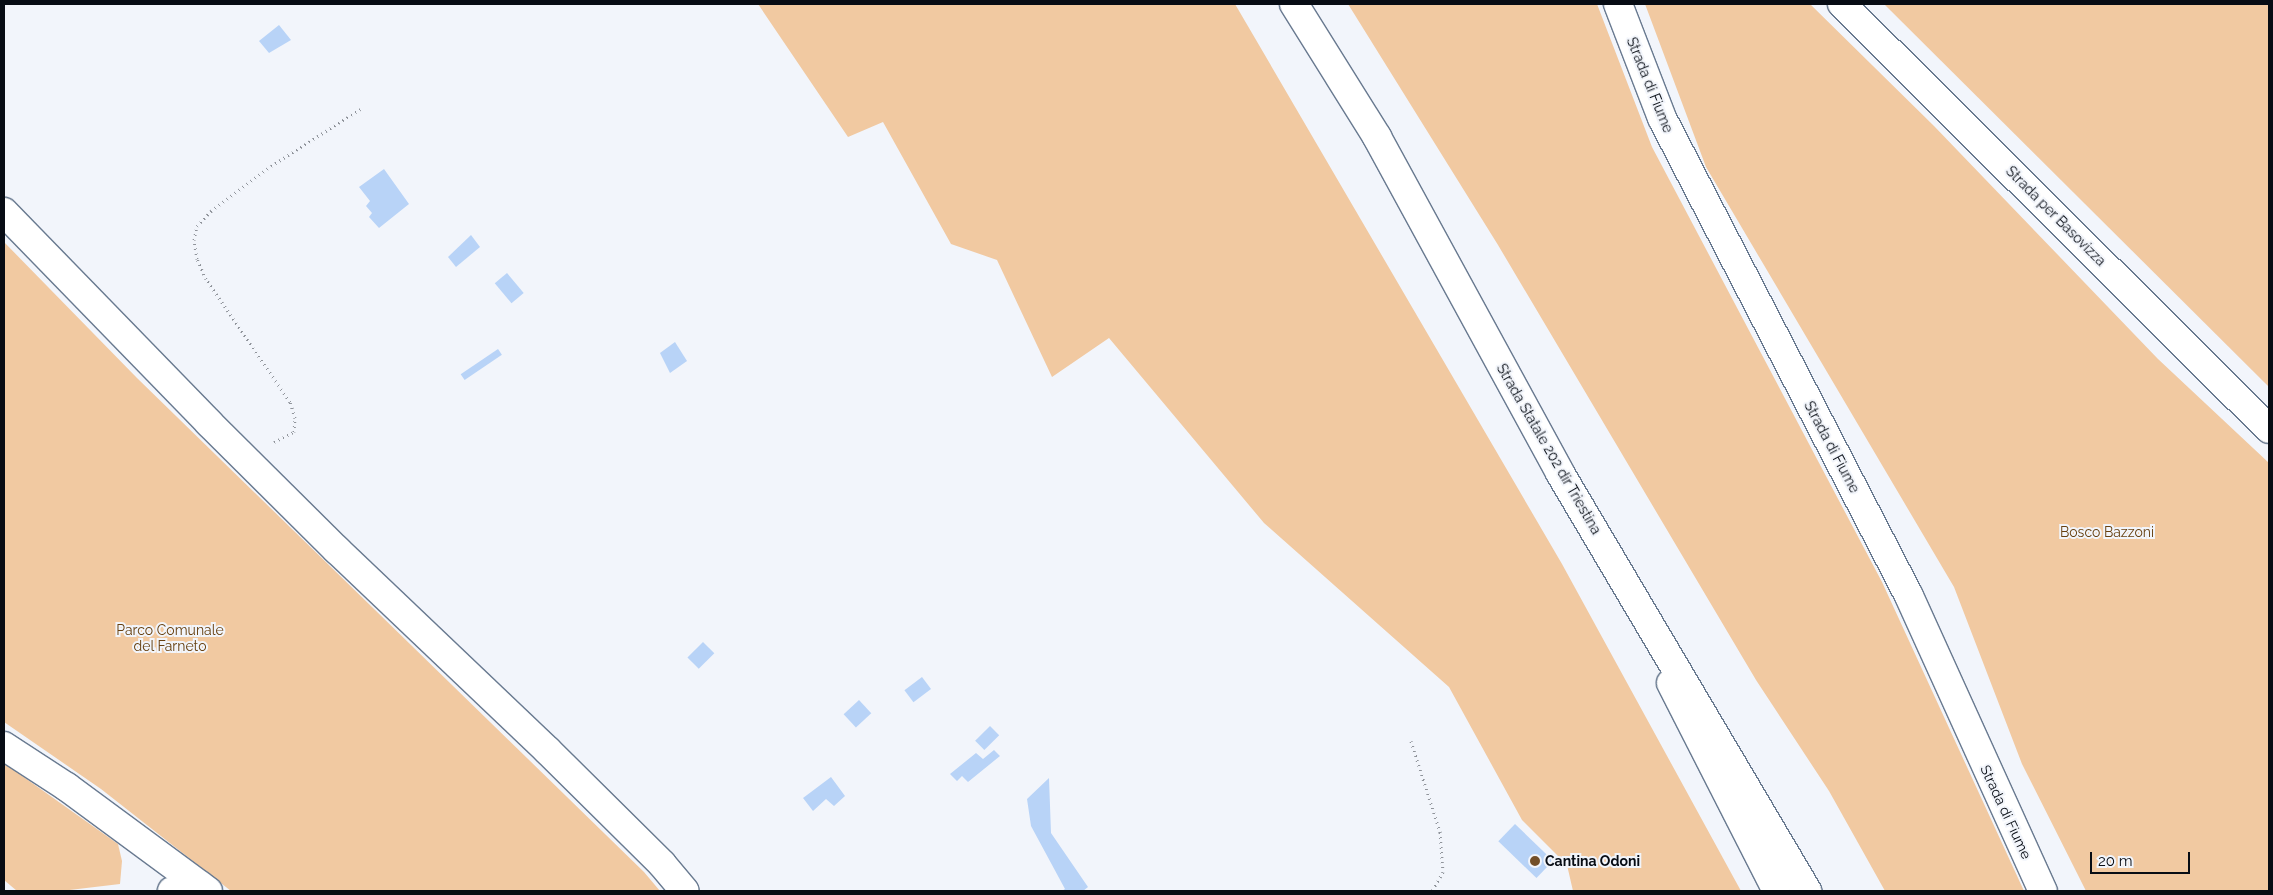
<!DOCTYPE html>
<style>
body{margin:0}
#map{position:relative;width:2273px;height:895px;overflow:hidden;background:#f2f5fb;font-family:Raleway,sans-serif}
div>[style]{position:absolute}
.green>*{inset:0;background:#f1c9a1}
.building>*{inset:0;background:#b8d3f7;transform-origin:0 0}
.path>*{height:3px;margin-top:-1.5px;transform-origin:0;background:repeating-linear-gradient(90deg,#90949b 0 1px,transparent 0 5px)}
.roads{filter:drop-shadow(1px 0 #697a90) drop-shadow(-1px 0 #697a90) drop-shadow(0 1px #697a90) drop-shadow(0 -1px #697a90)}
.street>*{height:28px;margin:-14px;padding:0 14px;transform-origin:14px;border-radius:14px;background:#fff}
.secondary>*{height:28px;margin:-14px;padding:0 14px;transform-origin:14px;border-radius:14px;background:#fff}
.primary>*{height:28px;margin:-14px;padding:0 14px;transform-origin:14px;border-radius:14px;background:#fff}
.dots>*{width:14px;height:14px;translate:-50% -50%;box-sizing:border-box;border:2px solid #f2f5fb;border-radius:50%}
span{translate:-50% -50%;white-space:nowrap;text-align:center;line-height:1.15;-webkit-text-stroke:4px #f2f5fb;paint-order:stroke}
.street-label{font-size:14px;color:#070c14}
.park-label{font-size:14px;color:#674010}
.poi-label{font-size:14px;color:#070c14;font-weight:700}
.left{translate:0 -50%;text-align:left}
.frame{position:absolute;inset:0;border:5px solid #070c14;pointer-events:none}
.scale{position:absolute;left:2090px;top:852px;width:100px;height:22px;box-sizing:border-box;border:2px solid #070c14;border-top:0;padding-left:6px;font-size:15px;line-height:18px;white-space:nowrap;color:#070c14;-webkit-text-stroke:4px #f2f5fb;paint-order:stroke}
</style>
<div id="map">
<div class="green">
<div style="clip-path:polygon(758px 4px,1235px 4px,1562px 564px,1741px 891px,1573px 891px,1567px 865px,1522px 820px,1449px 687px,1264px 523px,1109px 338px,1052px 377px,997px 260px,951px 244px,883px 122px,848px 137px)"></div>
<div style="clip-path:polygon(1348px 4px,1597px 4px,1652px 147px,1882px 582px,2024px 891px,1885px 891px,1829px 791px,1756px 680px,1498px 245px)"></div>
<div style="clip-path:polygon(1645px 4px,1810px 4px,1934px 126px,2158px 359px,2269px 463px,2269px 891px,2086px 891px,2022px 764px,1954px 587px,1706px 167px)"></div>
<div style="clip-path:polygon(1884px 4px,2269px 4px,2269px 387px)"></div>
<div style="clip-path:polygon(4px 242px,137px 378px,644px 872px,660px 891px,231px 891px,101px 789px,4px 722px)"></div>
<div style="clip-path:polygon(4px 763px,118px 844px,122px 861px,120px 884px,61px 891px,17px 891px,4px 880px)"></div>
</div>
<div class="building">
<div style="clip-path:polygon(279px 25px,291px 40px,269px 53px,259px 41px)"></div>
<div style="clip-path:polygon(384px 169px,409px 204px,379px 228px,369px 217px,372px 213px,366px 206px,370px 201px,359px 187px)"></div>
<div style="clip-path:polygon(471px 235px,480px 247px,456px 267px,448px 257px)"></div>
<div style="left:507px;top:273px;width:26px;height:16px;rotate:50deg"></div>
<div style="clip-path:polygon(675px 342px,687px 361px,670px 373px,660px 353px)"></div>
<div style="left:498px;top:349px;width:7px;height:45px;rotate:56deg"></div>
<div style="left:703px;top:642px;width:16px;height:22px;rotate:45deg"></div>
<div style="left:922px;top:677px;width:15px;height:22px;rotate:53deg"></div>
<div style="left:859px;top:700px;width:18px;height:21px;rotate:47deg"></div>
<div style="left:990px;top:726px;width:13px;height:21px;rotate:45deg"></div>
<div style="clip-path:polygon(994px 750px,1000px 756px,968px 782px,962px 776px,957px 781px,950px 774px,976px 753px,983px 759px)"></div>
<div style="clip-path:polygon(831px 777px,845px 796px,834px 806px,826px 799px,813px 811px,803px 798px)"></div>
<div style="clip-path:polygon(1049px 778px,1051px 833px,1088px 887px,1083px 891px,1062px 891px,1065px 889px,1031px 826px,1027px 799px)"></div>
<div style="left:1515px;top:824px;width:53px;height:24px;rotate:44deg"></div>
</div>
<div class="path">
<div style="left:274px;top:442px;width:22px;rotate:-27deg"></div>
<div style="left:294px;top:432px;width:14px;rotate:-86deg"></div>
<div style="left:295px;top:418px;width:17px;rotate:-107deg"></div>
<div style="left:290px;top:402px;width:149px;rotate:-124.3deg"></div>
<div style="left:206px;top:279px;width:22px;rotate:-114deg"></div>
<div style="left:197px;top:259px;width:19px;rotate:-99deg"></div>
<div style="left:194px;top:240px;width:14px;rotate:-78deg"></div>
<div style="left:197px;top:226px;width:21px;rotate:-47deg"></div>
<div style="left:211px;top:211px;width:75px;rotate:-36.9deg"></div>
<div style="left:271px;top:166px;width:106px;rotate:-32.6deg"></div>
<div style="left:1411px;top:741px;width:96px;rotate:72.3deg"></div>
<div style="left:1440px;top:832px;width:40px;rotate:85.7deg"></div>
<div style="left:1443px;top:872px;width:22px;rotate:120deg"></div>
</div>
<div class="roads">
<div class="street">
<div style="left:172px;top:891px;width:29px;rotate:-10deg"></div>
</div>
<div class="secondary">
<div style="left:1618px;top:4px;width:122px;rotate:68.9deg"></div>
<div style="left:1662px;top:118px;width:538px;rotate:62.67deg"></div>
<div style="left:1909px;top:596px;width:324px;rotate:65.6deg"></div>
<div style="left:4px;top:212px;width:294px;rotate:45.8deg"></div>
<div style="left:209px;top:423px;width:180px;rotate:44.8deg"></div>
<div style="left:337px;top:550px;width:290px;rotate:43.6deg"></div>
<div style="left:547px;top:750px;width:162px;rotate:44.7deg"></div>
<div style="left:662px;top:864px;width:35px;rotate:50deg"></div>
<div style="left:1671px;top:683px;width:233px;rotate:63deg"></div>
<div style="left:4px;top:746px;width:75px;rotate:33.1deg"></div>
<div style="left:67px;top:787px;width:175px;rotate:36.4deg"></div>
</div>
<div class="primary">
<div style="left:1294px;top:4px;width:157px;rotate:58deg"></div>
<div style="left:1377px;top:137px;width:383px;rotate:61.4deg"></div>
<div style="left:1560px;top:473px;width:486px;rotate:59.4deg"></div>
<div style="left:1842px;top:4px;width:602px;rotate:44.87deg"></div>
</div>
</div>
<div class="dots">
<div style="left:1535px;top:861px;background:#724e28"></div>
</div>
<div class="street-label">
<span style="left:1650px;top:85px;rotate:68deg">Strada di Fiume</span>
<span style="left:2056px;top:216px;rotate:45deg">Strada per Basovizza</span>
<span style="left:1832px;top:447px;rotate:62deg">Strada di Fiume</span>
<span style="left:1549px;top:449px;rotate:60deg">Strada Statale 202 dir Triestina</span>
<span style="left:2006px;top:812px;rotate:65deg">Strada di Fiume</span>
</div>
<div class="park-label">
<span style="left:2107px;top:532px">Bosco Bazzoni</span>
<span style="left:170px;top:638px">Parco Comunale<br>del Farneto</span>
</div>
<div class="poi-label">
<span class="left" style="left:1545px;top:861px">Cantina Odoni</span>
</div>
<div class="frame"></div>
<div class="scale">20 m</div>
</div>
